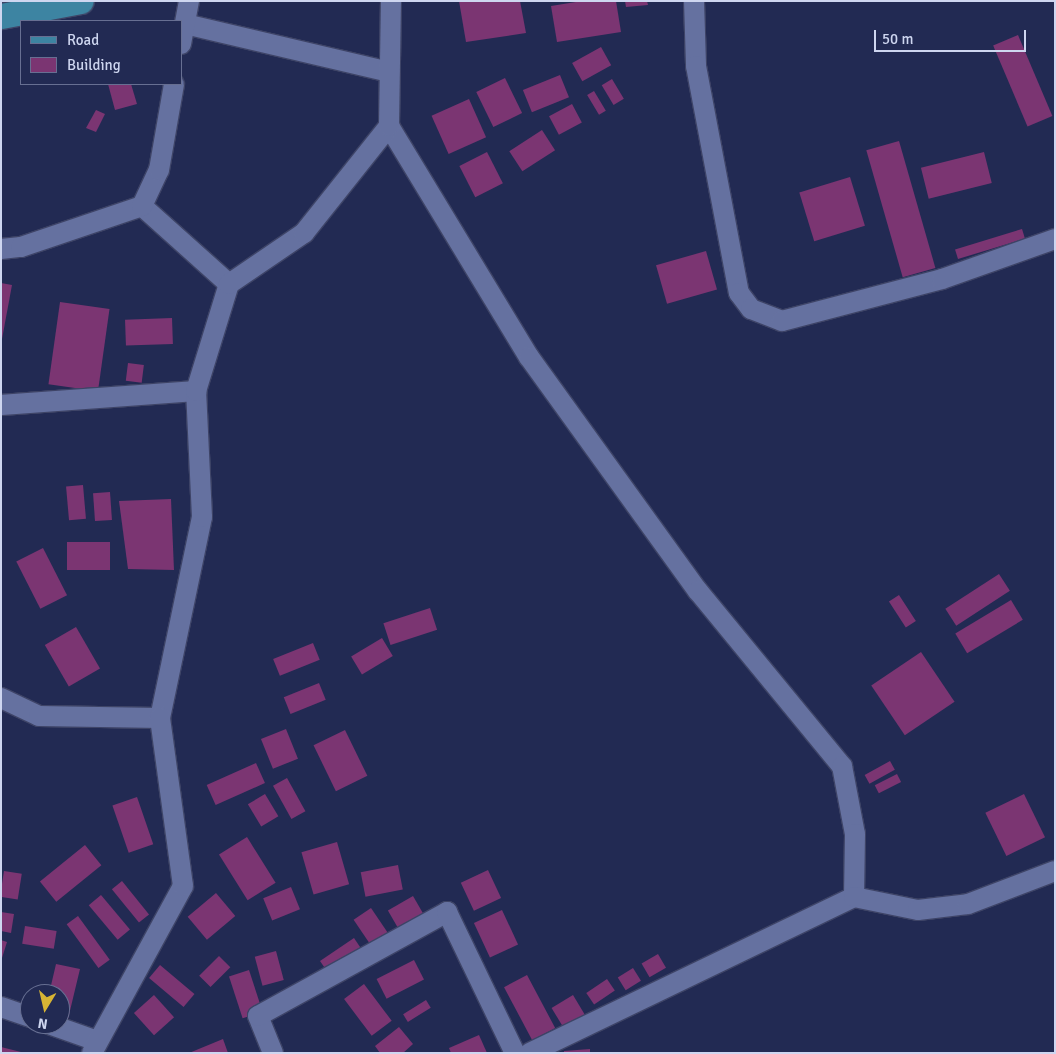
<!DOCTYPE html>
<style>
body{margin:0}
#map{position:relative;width:1056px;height:1054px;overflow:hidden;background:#222a53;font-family:Signika,sans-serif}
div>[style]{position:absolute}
.building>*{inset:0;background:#7b3572;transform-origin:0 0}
.roads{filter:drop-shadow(1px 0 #3e4467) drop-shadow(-1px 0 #3e4467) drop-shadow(0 1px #3e4467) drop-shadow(0 -1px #3e4467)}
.minor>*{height:20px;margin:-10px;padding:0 10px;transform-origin:10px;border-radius:10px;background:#6571a0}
.major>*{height:25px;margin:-12.5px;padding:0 12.5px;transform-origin:12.5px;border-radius:12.5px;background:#3d84a2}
span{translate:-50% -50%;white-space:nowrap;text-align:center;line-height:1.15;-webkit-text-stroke:4px #222a53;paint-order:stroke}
.frame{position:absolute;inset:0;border:2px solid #ced6f0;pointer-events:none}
.legend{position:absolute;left:20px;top:20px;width:162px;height:65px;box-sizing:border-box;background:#222a53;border:1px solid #676f92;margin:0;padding:6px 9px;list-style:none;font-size:15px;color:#ced6f0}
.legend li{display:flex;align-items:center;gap:10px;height:25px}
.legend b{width:25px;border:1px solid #676f92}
.north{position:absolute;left:20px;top:984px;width:50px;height:50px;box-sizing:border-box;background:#222a53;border:1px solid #676f92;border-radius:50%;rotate:189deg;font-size:14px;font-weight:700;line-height:20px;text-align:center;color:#ced6f0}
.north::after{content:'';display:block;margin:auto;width:18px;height:22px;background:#d7b434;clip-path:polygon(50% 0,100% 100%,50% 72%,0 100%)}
.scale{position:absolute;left:874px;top:30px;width:152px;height:22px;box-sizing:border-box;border:2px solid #ced6f0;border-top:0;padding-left:6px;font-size:15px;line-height:18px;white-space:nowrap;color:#ced6f0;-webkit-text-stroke:4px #222a53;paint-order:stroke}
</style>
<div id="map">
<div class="building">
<div style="clip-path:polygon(459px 1px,520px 1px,526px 33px,466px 42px)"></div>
<div style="clip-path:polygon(582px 1px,616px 1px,621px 32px,557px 42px,551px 6px)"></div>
<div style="clip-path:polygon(625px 1px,647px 1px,648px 5px,626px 7px)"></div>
<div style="left:1018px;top:35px;width:88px;height:27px;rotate:67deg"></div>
<div style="left:601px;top:47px;width:21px;height:33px;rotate:61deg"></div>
<div style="left:560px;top:75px;width:24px;height:40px;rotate:68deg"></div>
<div style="left:505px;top:78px;width:39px;height:32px;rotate:64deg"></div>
<div style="left:612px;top:79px;width:23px;height:12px;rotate:59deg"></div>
<div style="clip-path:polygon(108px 84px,131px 84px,137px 104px,115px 110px)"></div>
<div style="left:594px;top:91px;width:23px;height:8px;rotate:59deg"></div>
<div style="left:469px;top:99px;width:42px;height:41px;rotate:66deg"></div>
<div style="left:572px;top:104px;width:21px;height:26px;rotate:62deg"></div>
<div style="clip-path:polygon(96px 110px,105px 114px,96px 132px,86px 128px)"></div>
<div style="left:542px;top:130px;width:24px;height:39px;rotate:57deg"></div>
<div style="left:899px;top:141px;width:132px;height:34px;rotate:74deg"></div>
<div style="left:487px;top:152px;width:35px;height:31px;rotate:63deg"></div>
<div style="left:984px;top:152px;width:32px;height:65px;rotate:76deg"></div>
<div style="left:850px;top:177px;width:51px;height:53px;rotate:73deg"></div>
<div style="left:1022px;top:229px;width:10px;height:70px;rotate:73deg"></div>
<div style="left:706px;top:251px;width:40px;height:52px;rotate:74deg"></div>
<div style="clip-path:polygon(1px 283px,12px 285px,2px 339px,1px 339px)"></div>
<div style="left:60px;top:302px;width:50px;height:83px;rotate:8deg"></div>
<div style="left:172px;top:318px;width:26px;height:47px;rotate:88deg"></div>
<div style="left:128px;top:363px;width:16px;height:18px;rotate:7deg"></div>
<div style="left:83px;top:485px;width:34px;height:17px;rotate:85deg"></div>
<div style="left:110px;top:492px;width:28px;height:17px;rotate:86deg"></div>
<div style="clip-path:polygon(171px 499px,174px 570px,128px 569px,119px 501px)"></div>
<div style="left:110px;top:542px;width:28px;height:43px;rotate:90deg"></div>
<div style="left:43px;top:548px;width:53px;height:30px;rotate:63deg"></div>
<div style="left:999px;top:574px;width:20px;height:64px;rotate:57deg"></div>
<div style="left:899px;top:595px;width:31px;height:12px;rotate:57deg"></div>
<div style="left:1011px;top:600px;width:23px;height:65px;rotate:59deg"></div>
<div style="left:430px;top:608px;width:23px;height:49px;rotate:72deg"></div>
<div style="left:76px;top:627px;width:48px;height:36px;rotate:60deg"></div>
<div style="left:382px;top:638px;width:21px;height:36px;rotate:59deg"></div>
<div style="left:313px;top:643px;width:18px;height:43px;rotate:68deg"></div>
<div style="left:921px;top:652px;width:60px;height:60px;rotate:56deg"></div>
<div style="left:319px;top:683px;width:18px;height:38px;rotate:68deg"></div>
<div style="left:286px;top:729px;width:32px;height:27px;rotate:68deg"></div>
<div style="left:345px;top:730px;width:51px;height:35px;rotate:64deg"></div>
<div style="left:890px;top:761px;width:10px;height:29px;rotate:61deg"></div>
<div style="left:256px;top:763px;width:22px;height:54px;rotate:66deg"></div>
<div style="left:897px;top:774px;width:9px;height:25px;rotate:63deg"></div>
<div style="left:287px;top:778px;width:38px;height:16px;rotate:61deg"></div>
<div style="left:265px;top:794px;width:26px;height:20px;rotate:59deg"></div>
<div style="left:1024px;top:794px;width:48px;height:43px;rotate:64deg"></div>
<div style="left:137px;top:797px;width:50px;height:26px;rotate:71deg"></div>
<div style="left:247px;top:837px;width:54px;height:33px;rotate:58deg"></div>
<div style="left:337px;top:842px;width:44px;height:37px;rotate:74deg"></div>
<div style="left:85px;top:845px;width:26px;height:58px;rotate:51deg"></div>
<div style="left:398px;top:865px;width:25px;height:38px;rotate:79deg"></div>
<div style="left:488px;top:870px;width:31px;height:30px;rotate:65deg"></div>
<div style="left:4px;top:871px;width:18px;height:26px;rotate:9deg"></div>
<div style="left:122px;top:881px;width:43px;height:13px;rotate:51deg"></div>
<div style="left:291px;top:887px;width:24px;height:30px;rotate:68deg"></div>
<div style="left:216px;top:893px;width:30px;height:37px;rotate:50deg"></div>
<div style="left:101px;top:895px;width:45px;height:16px;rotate:50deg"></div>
<div style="left:413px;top:896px;width:24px;height:29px;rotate:60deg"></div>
<div style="left:371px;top:908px;width:30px;height:21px;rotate:56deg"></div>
<div style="left:502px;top:910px;width:38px;height:31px;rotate:65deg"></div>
<div style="clip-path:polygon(1px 912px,14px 914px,11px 933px,1px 931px)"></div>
<div style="left:78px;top:916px;width:54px;height:14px;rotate:54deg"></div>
<div style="left:25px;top:926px;width:32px;height:18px;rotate:9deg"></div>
<div style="left:354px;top:938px;width:18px;height:41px;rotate:56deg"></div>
<div style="clip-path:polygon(1px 940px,7px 942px,2px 958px,1px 958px)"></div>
<div style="left:276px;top:951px;width:30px;height:22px;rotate:75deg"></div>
<div style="left:658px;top:954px;width:16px;height:19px;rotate:60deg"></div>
<div style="left:219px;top:956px;width:16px;height:28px;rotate:45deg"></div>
<div style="left:414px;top:960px;width:22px;height:42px;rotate:63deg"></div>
<div style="clip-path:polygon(56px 964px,80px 969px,68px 1019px,60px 1017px,60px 994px,49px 994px)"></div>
<div style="left:160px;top:965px;width:45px;height:17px;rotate:40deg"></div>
<div style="left:633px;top:968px;width:15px;height:18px;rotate:58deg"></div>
<div style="left:249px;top:970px;width:44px;height:21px;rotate:72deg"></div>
<div style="left:527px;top:975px;width:60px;height:26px;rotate:62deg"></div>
<div style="left:607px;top:979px;width:14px;height:25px;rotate:56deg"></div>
<div style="left:364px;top:984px;width:46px;height:25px;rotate:53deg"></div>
<div style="left:154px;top:995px;width:30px;height:27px;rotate:48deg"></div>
<div style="left:573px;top:995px;width:23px;height:25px;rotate:59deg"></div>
<div style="left:426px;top:1000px;width:9px;height:27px;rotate:58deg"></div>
<div style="clip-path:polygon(399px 1027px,413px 1044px,403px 1053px,380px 1053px,375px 1046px)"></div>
<div style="clip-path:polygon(479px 1035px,487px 1053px,451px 1053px,449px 1048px)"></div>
<div style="clip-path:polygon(223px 1039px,228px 1053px,189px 1053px)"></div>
<div style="clip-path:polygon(1px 1047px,21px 1052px,21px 1053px,1px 1053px)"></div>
<div style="clip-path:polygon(590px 1049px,590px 1053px,564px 1053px,564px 1051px)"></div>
</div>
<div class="roads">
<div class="minor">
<div style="left:694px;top:1px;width:65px;rotate:88.2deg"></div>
<div style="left:696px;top:66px;width:231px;rotate:79.3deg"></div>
<div style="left:739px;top:293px;width:20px;rotate:53deg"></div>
<div style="left:751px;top:309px;width:33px;rotate:21deg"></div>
<div style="left:782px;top:321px;width:165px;rotate:-14.7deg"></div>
<div style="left:942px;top:279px;width:120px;rotate:-19.5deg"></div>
<div style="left:185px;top:24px;width:210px;rotate:13.2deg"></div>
<div style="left:181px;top:44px;width:44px;rotate:-79.5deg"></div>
<div style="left:389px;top:126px;width:270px;rotate:58.8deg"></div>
<div style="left:529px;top:357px;width:289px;rotate:54.2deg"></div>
<div style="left:698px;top:591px;width:227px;rotate:50.6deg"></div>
<div style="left:842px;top:766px;width:69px;rotate:79.2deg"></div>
<div style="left:855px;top:834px;width:63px;rotate:90.9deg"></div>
<div style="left:854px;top:897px;width:360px;rotate:154.3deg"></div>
<div style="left:142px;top:206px;width:117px;rotate:41.9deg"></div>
<div style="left:1px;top:249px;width:20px;rotate:-6deg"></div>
<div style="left:21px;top:247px;width:128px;rotate:-18.7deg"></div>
<div style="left:142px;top:206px;width:40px;rotate:-65deg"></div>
<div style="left:159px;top:170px;width:87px;rotate:-80.1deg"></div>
<div style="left:1px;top:405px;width:196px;rotate:-4.1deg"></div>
<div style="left:1px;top:698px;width:42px;rotate:25.3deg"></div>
<div style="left:39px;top:716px;width:121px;rotate:0.9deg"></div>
<div style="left:160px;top:718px;width:205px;rotate:-78.2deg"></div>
<div style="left:202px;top:517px;width:126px;rotate:-92.7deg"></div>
<div style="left:196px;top:391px;width:112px;rotate:-72.9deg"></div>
<div style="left:229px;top:284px;width:91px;rotate:-34.2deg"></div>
<div style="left:304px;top:233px;width:137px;rotate:-51.5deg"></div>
<div style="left:389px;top:126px;width:125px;rotate:-89.1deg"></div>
<div style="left:854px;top:897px;width:65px;rotate:11.5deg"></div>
<div style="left:918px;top:910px;width:50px;rotate:-6.8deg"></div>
<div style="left:968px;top:904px;width:93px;rotate:-20.8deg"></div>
<div style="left:1px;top:1007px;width:31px;rotate:19deg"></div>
<div style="left:49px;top:1024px;width:51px;rotate:19.5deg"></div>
<div style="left:92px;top:1053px;width:190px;rotate:-61.4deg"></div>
<div style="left:183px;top:886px;width:170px;rotate:-97.8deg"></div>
<div style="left:273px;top:1053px;width:40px;rotate:-112deg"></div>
<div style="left:258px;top:1016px;width:216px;rotate:-28.8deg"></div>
<div style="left:447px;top:912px;width:157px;rotate:64.3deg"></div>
</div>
<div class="major">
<div style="left:1px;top:16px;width:81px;rotate:-10.6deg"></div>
</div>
</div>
<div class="frame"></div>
<ul class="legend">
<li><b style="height:6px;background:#3d84a2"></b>Road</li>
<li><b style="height:14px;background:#7b3572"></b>Building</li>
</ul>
<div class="north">N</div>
<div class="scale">50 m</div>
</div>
